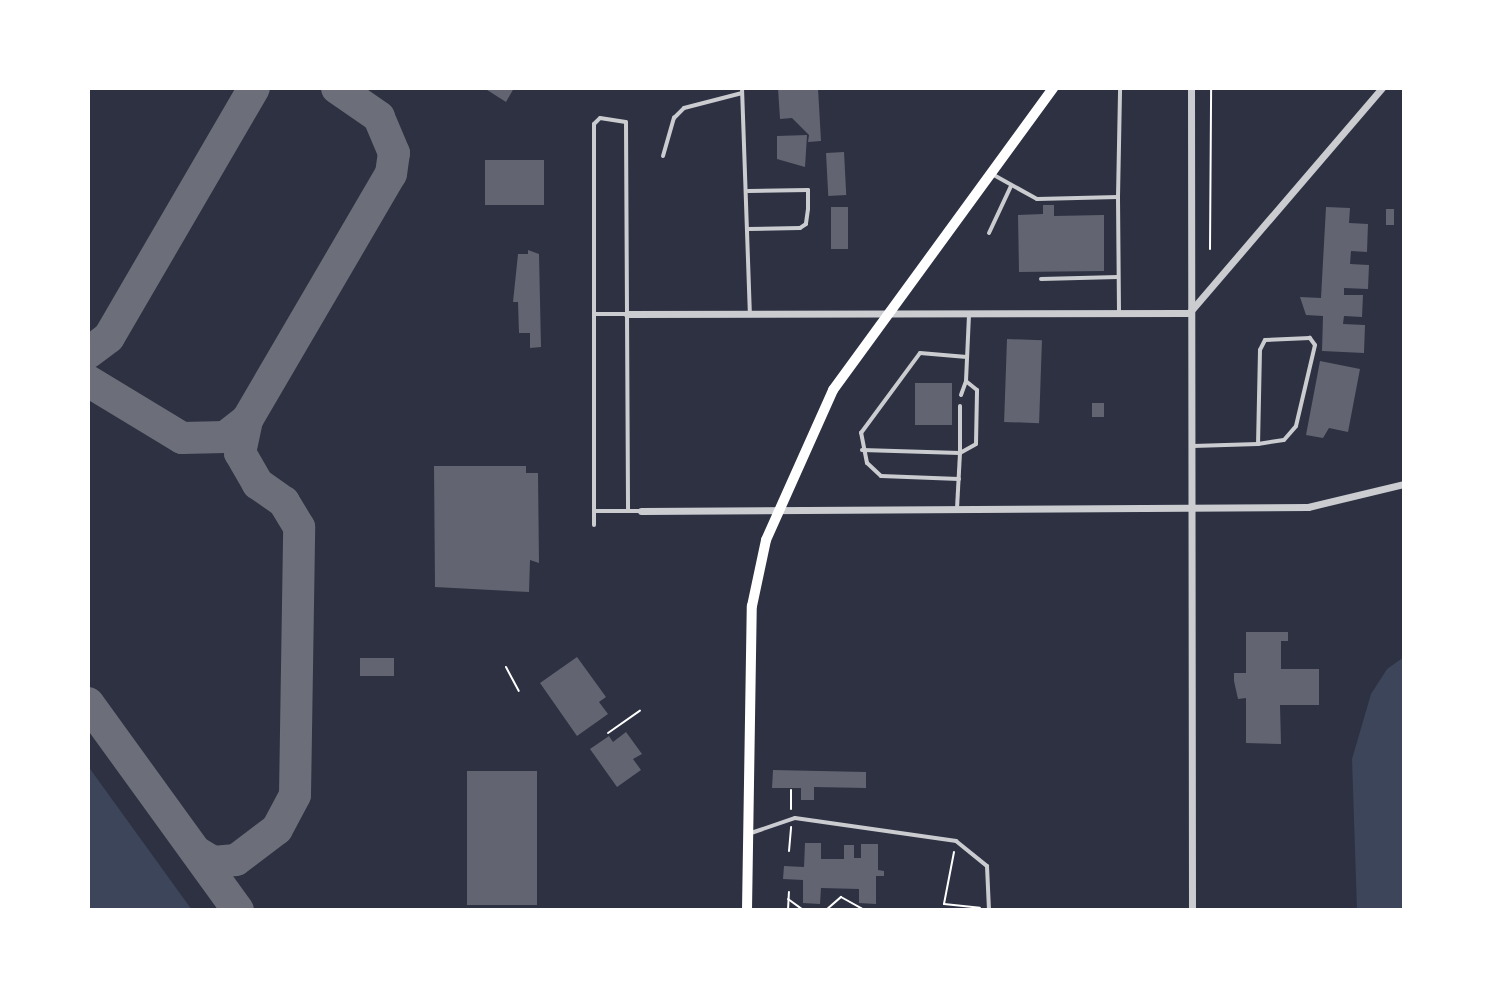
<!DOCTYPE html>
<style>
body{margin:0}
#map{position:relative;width:1492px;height:998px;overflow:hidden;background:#2d3142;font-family:Rubik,sans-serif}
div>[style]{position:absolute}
.green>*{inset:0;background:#3c4559}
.taxiway>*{height:32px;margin:-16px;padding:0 16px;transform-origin:16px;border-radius:16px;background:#6c6f7a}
.building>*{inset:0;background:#626471;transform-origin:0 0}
.path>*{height:2px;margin:-1px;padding:0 1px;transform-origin:1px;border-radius:1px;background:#fff}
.service>*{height:4px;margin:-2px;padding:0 2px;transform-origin:2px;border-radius:2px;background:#caccd0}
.minor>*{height:7px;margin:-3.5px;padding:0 3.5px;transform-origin:3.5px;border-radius:3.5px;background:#caccd0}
.secondary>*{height:10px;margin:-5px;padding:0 5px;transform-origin:5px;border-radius:5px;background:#fff}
span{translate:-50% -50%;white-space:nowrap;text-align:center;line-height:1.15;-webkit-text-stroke:7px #fff;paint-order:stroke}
.frame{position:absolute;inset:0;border:90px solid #fff;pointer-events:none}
</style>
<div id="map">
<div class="green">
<div style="clip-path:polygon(1404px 657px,1404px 910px,1357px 910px,1352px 759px,1371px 694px,1387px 669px)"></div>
<div style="clip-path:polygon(88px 766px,192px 910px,88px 910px)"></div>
</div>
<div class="taxiway">
<div style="left:88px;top:353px;width:26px;rotate:-37deg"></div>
<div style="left:109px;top:337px;width:288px;rotate:-59.8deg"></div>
<div style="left:88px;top:381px;width:110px;rotate:31.2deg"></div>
<div style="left:182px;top:438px;width:43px;rotate:-1.3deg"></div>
<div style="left:225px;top:437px;width:28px;rotate:-38deg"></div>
<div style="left:88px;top:703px;width:256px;rotate:54.1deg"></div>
<div style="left:198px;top:853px;width:17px;rotate:31deg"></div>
<div style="left:213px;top:862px;width:23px;rotate:-5deg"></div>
<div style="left:236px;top:860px;width:51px;rotate:-37.1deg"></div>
<div style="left:277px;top:829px;width:38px;rotate:-62deg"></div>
<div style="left:295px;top:795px;width:268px;rotate:-89.1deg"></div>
<div style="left:299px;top:527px;width:29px;rotate:-121deg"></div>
<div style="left:284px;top:502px;width:32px;rotate:-145deg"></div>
<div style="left:258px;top:484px;width:36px;rotate:-120deg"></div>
<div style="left:240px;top:453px;width:34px;rotate:-78deg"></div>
<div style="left:247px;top:420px;width:285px;rotate:-59.7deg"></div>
<div style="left:391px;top:174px;width:21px;rotate:-82deg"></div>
<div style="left:394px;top:153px;width:39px;rotate:-113deg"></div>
<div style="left:379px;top:117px;width:51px;rotate:-145.4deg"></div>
</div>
<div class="building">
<div style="clip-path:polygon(484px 88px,514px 88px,506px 102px)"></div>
<div style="clip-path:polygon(778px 88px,818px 88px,821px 141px,808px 142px,809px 135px,792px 118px,780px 119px)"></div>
<div style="clip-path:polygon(807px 135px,805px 167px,777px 159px,777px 136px)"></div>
<div style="left:844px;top:152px;width:43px;height:18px;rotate:87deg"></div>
<div style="left:544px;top:160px;width:45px;height:59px;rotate:90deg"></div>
<div style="clip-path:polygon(1043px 205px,1054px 205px,1054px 216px,1104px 215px,1104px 271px,1019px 272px,1018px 215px,1043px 214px)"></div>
<div style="left:831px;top:207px;width:17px;height:42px"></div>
<div style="clip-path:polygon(1326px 207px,1350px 208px,1349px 223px,1368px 224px,1367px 252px,1351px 251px,1350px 264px,1369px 265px,1368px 289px,1344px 288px,1344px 295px,1363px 295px,1362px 317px,1344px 316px,1343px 324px,1365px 325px,1364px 353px,1322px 351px,1323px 316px,1306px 315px,1300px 297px,1321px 298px)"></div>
<div style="left:1386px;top:209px;width:8px;height:16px"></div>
<div style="clip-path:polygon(528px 250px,539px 254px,541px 347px,530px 348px,530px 333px,519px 333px,518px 302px,513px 302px,518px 254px,528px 254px)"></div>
<div style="left:1007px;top:339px;width:35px;height:83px;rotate:2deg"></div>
<div style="clip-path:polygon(1320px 361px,1360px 369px,1348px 432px,1329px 428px,1323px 438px,1306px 435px)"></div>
<div style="left:915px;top:383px;width:37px;height:42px"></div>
<div style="left:1092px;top:403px;width:12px;height:14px"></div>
<div style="clip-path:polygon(434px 466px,526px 466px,526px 473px,538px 473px,539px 563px,530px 560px,529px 592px,435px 587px)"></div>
<div style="clip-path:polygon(1246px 632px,1288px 632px,1288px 641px,1281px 641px,1281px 669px,1319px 669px,1319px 705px,1280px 705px,1281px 744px,1246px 743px,1246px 698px,1238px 699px,1234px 681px,1234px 673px,1246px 673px)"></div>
<div style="clip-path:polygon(577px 657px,606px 697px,599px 702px,608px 714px,577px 736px,540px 683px)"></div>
<div style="left:394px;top:658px;width:18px;height:34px;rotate:90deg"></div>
<div style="clip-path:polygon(626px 732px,642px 754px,633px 759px,641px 770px,617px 787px,590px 749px,609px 736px,613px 742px)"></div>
<div style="clip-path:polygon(773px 770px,866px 772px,866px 788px,814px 787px,814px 800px,801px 800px,801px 788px,772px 788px)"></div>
<div style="left:467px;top:771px;width:70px;height:134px"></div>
<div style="clip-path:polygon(805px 843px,821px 843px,821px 859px,844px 859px,844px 845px,854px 845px,854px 858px,861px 858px,861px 844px,878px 844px,878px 870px,884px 871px,884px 876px,876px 876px,876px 904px,859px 903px,859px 889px,821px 888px,820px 904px,803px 903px,803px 880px,783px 879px,784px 866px,804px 867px)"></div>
</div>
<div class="path">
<div style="left:1210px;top:249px;width:161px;rotate:-89.6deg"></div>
<div style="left:506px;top:667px;width:27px;rotate:62deg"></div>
<div style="left:608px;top:733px;width:39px;rotate:-35deg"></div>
<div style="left:791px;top:790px;width:19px;rotate:90deg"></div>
<div style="left:789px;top:851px;width:24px;rotate:-85deg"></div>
<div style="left:954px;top:852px;width:53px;rotate:100.9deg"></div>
<div style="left:944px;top:904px;width:36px;rotate:6deg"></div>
<div style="left:788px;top:899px;width:19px;rotate:36deg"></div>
<div style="left:788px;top:910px;width:18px;rotate:-87deg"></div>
<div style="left:826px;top:910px;width:20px;rotate:-41deg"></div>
<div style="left:841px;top:897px;width:26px;rotate:29deg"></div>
<div style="left:871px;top:910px;width:6px"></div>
</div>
<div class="service">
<div style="left:742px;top:88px;width:224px;rotate:88deg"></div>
<div style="left:663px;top:156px;width:40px;rotate:-74deg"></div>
<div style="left:674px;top:118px;width:14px;rotate:-45deg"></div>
<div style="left:684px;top:108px;width:60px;rotate:-14.5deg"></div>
<div style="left:992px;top:174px;width:51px;rotate:29.1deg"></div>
<div style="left:1037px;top:199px;width:81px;rotate:-1.4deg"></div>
<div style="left:1118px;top:197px;width:115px;rotate:89.5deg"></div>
<div style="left:748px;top:191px;width:60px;rotate:-1deg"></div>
<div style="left:808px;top:190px;width:19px;rotate:90deg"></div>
<div style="left:808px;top:209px;width:15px;rotate:98deg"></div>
<div style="left:806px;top:224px;width:7px;rotate:146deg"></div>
<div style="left:800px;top:228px;width:52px;rotate:178.9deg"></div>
<div style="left:1118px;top:197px;width:109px;rotate:-88.9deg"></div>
<div style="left:989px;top:233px;width:52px;rotate:-64.9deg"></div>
<div style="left:1041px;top:279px;width:77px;rotate:-1.5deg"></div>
<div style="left:594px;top:314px;width:33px"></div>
<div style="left:961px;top:395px;width:15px;rotate:-70deg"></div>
<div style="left:1193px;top:446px;width:65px;rotate:-1.8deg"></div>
<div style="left:1258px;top:444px;width:26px;rotate:-9deg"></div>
<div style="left:1284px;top:440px;width:18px;rotate:-49deg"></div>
<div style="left:1296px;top:426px;width:83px;rotate:-76.8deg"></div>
<div style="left:1315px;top:345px;width:9px;rotate:-126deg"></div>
<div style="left:1310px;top:338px;width:45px;rotate:177.5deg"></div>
<div style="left:1265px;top:340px;width:11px;rotate:117deg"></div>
<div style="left:1260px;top:350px;width:94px;rotate:91.2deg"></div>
<div style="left:862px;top:450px;width:98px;rotate:1.8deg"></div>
<div style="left:960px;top:453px;width:56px;rotate:93.1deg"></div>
<div style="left:960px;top:453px;width:18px;rotate:-29deg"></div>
<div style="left:976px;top:444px;width:54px;rotate:-88.9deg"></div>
<div style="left:977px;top:390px;width:14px;rotate:-141deg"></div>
<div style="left:966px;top:381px;width:66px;rotate:-87.4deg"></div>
<div style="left:960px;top:453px;width:47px;rotate:-90deg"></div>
<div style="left:959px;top:479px;width:78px;rotate:-177.8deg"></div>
<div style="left:881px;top:476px;width:19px;rotate:-137deg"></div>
<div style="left:867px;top:463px;width:31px;rotate:-101deg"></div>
<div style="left:861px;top:433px;width:99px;rotate:-53.6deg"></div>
<div style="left:920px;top:353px;width:47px;rotate:4.9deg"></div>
<div style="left:594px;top:511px;width:47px"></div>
<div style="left:594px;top:525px;width:401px;rotate:-90deg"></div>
<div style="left:594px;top:124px;width:8px;rotate:-45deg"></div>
<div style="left:600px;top:118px;width:26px;rotate:9deg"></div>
<div style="left:626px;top:122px;width:389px;rotate:89.7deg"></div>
<div style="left:751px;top:833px;width:46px;rotate:-18.8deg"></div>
<div style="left:795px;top:818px;width:163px;rotate:8.1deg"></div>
<div style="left:956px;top:841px;width:40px;rotate:39deg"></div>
<div style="left:987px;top:866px;width:44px;rotate:87.4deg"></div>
</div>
<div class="minor">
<div style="left:1191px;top:88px;width:822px;rotate:89.93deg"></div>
<div style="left:627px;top:314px;width:562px;rotate:-0.1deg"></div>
<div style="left:1189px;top:313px;width:296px;rotate:-49.4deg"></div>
<div style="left:641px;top:511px;width:667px;rotate:-0.34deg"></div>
<div style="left:1308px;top:507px;width:99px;rotate:-13.5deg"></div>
</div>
<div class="secondary">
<div style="left:747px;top:910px;width:304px;rotate:-89.1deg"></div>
<div style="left:752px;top:606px;width:67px;rotate:-78deg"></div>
<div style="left:766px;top:540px;width:164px;rotate:-65.9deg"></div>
<div style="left:833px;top:390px;width:374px;rotate:-53.9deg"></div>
</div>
<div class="frame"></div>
</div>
